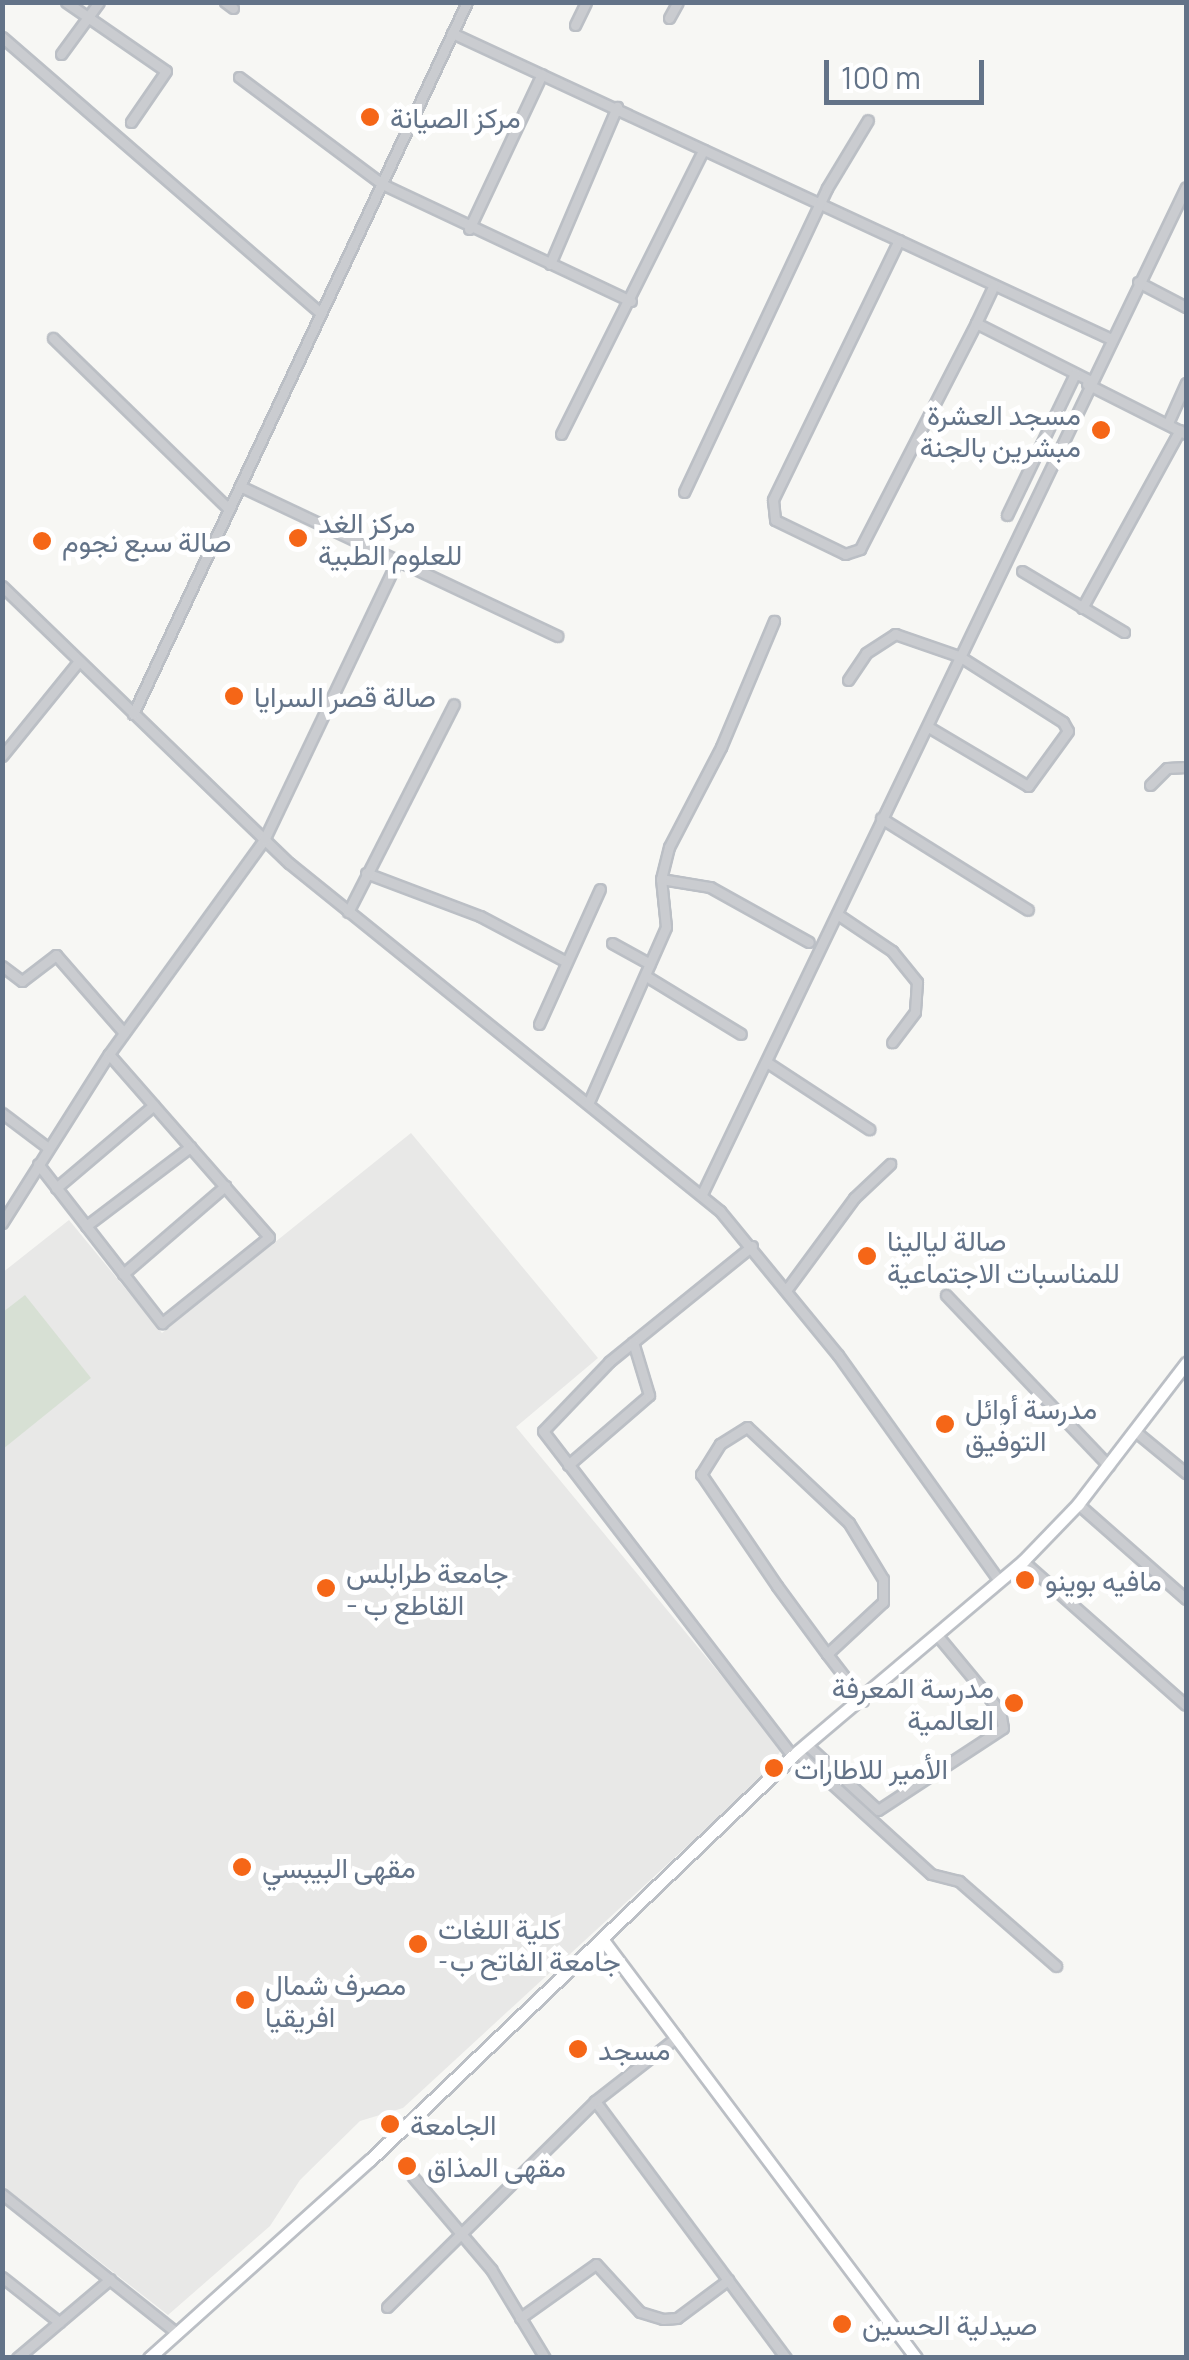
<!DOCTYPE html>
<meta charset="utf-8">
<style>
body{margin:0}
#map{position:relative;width:1189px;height:2360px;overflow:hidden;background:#f7f7f4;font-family:Manrope,Vazirmatn,sans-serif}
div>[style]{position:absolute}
.built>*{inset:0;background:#e8e8e7}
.green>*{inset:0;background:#d7e0d4}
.roads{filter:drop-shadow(2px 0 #bbbfc5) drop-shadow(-2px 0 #bbbfc5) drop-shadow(0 2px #bbbfc5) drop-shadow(0 -2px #bbbfc5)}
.street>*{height:9px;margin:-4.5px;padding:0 4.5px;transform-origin:4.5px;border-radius:4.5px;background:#caccd0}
.secondary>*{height:11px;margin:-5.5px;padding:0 5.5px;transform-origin:5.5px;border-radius:5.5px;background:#fff}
.dots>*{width:28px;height:28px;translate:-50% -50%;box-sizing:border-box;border:5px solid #fff;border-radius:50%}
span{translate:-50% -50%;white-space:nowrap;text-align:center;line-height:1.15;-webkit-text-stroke:10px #fff;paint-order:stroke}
.poi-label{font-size:28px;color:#637388}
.left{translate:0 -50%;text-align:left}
.right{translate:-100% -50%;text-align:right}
.frame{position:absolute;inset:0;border:5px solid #637388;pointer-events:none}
.scale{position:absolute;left:824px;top:60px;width:160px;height:45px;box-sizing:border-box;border:5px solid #637388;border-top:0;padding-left:12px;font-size:30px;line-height:35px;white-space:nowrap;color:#637388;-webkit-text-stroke:8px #fff;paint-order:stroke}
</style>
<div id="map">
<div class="built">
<div style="clip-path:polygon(411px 1133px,598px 1358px,516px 1427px,782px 1749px,761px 1778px,403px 2108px,360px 2121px,300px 2180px,270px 2226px,168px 2315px,3px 2186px,2px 1273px,69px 1220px,162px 1333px)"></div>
</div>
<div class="green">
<div style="clip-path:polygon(25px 1295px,91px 1378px,3px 1449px,3px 1312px)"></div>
</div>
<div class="roads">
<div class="street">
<div style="left:66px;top:2px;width:121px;rotate:34.6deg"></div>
<div style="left:166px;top:71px;width:62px;rotate:124.5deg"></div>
<div style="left:225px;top:2px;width:10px;rotate:37deg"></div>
<div style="left:669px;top:18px;width:18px;rotate:-61deg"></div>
<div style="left:575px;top:25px;width:25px;rotate:-64deg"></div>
<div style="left:452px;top:33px;width:724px;rotate:24.9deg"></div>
<div style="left:2px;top:37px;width:422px;rotate:40.9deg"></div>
<div style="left:61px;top:54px;width:64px;rotate:-53.8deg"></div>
<div style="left:239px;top:77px;width:179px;rotate:36.8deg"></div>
<div style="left:382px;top:184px;width:275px;rotate:25.2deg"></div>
<div style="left:469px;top:229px;width:171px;rotate:-64.8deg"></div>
<div style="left:899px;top:240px;width:289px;rotate:115.9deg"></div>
<div style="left:773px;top:500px;width:20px;rotate:84deg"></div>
<div style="left:775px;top:520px;width:78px;rotate:25.9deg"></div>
<div style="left:845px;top:554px;width:16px;rotate:-18deg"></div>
<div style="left:860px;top:549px;width:254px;rotate:-62.8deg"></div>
<div style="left:976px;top:323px;width:127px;rotate:26.8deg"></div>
<div style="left:550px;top:264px;width:171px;rotate:-66.9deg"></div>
<div style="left:1138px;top:282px;width:54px;rotate:27.5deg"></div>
<div style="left:976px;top:323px;width:42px;rotate:-64.7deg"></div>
<div style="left:53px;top:338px;width:245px;rotate:44.2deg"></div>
<div style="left:1087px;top:384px;width:111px;rotate:26.8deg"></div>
<div style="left:1168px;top:423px;width:44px;rotate:-65.8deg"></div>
<div style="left:561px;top:434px;width:318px;rotate:-63.4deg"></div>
<div style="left:240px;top:486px;width:351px;rotate:25.3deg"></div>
<div style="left:684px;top:492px;width:336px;rotate:-64.8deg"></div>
<div style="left:827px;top:188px;width:79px;rotate:-58.9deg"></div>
<div style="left:1007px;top:515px;width:157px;rotate:-64.3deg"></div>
<div style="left:1022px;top:571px;width:119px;rotate:30.9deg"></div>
<div style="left:2px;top:586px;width:399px;rotate:44deg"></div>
<div style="left:289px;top:863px;width:554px;rotate:38.92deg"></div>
<div style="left:720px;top:1211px;width:186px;rotate:50.7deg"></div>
<div style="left:838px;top:1355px;width:277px;rotate:54.5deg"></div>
<div style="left:1082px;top:608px;width:203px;rotate:-61.2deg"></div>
<div style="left:848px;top:680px;width:32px;rotate:-56deg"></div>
<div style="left:866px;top:653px;width:35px;rotate:-33deg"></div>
<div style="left:895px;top:634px;width:68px;rotate:19deg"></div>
<div style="left:959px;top:656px;width:123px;rotate:32.4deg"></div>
<div style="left:1063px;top:722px;width:10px;rotate:61deg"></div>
<div style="left:1068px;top:731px;width:68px;rotate:126deg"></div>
<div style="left:1028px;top:786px;width:117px;rotate:-149.3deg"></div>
<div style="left:133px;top:714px;width:786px;rotate:-64.87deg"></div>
<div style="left:2px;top:756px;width:121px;rotate:-51deg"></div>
<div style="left:1150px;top:785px;width:24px;rotate:-45deg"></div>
<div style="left:1167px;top:768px;width:19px;rotate:-3deg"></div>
<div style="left:881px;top:818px;width:173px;rotate:32deg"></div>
<div style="left:366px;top:873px;width:122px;rotate:20.7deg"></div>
<div style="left:480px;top:916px;width:94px;rotate:27.9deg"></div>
<div style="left:661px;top:879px;width:50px;rotate:9.3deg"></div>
<div style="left:710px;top:887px;width:113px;rotate:29.1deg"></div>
<div style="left:348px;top:912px;width:233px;rotate:-63deg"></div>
<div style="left:840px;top:916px;width:63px;rotate:33.9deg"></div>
<div style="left:892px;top:951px;width:40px;rotate:51deg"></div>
<div style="left:917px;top:982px;width:30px;rotate:94deg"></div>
<div style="left:915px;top:1012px;width:38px;rotate:127deg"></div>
<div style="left:612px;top:943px;width:43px;rotate:28.9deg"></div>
<div style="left:2px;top:966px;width:25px;rotate:37deg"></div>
<div style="left:22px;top:981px;width:43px;rotate:-37.4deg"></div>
<div style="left:56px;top:955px;width:103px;rotate:48.9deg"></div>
<div style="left:646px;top:976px;width:111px;rotate:31.4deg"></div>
<div style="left:539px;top:1024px;width:148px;rotate:-65.7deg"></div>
<div style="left:768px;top:1063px;width:121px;rotate:33.2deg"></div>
<div style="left:588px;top:1104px;width:193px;rotate:-66.2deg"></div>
<div style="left:666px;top:927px;width:48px;rotate:-95.9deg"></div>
<div style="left:661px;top:879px;width:33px;rotate:-76deg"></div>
<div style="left:669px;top:847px;width:113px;rotate:-62.5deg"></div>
<div style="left:721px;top:747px;width:137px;rotate:-67.2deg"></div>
<div style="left:2px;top:1113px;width:56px;rotate:37.1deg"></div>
<div style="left:38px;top:1164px;width:202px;rotate:52.1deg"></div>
<div style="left:162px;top:1323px;width:137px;rotate:-38.8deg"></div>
<div style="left:269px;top:1237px;width:243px;rotate:-131.2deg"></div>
<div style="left:56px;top:1188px;width:128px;rotate:-40.3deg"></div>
<div style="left:702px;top:1194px;width:1117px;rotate:-64.33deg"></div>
<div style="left:2px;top:1223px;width:200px;rotate:-57.7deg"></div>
<div style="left:109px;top:1054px;width:264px;rotate:-54.1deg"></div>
<div style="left:264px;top:840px;width:309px;rotate:-64.5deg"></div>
<div style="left:86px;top:1226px;width:131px;rotate:-37.2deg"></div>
<div style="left:752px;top:1246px;width:184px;rotate:141deg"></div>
<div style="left:609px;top:1362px;width:95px;rotate:133.7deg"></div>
<div style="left:543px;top:1431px;width:411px;rotate:52.5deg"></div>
<div style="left:123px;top:1274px;width:135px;rotate:-40.8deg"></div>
<div style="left:787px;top:1289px;width:113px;rotate:-53.6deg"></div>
<div style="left:854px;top:1198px;width:50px;rotate:-43.4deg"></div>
<div style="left:946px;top:1295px;width:236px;rotate:46.4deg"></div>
<div style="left:1136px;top:1432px;width:65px;rotate:39.4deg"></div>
<div style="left:568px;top:1465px;width:107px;rotate:-40.8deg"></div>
<div style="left:649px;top:1395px;width:55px;rotate:-106.8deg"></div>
<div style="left:1078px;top:1504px;width:144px;rotate:41.3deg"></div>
<div style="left:1023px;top:1561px;width:217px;rotate:41.5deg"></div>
<div style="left:827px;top:1654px;width:76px;rotate:-42.9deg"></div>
<div style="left:883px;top:1602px;width:23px;rotate:-90deg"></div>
<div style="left:883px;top:1579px;width:66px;rotate:-121.3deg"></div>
<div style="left:849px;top:1523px;width:140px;rotate:-136.7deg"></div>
<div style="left:747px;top:1427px;width:32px;rotate:148deg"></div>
<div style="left:720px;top:1444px;width:36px;rotate:122deg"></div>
<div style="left:701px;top:1474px;width:135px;rotate:55.8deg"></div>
<div style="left:777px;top:1586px;width:84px;rotate:53.7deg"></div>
<div style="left:827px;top:1654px;width:59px;rotate:52.5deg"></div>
<div style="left:807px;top:1745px;width:96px;rotate:42.5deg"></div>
<div style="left:878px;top:1810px;width:149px;rotate:-33.3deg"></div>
<div style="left:1003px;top:1728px;width:17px;rotate:-100deg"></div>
<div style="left:1000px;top:1711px;width:97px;rotate:-129.6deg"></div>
<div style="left:797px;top:1752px;width:181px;rotate:42.3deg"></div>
<div style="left:931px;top:1874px;width:29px;rotate:14deg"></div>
<div style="left:959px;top:1881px;width:129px;rotate:41.2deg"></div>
<div style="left:595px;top:2101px;width:320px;rotate:53.4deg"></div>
<div style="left:413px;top:2177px;width:121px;rotate:49.7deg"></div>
<div style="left:491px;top:2269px;width:104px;rotate:58.8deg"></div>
<div style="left:2px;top:2194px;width:223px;rotate:38.5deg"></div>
<div style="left:2px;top:2277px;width:73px;rotate:38.3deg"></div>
<div style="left:387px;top:2307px;width:293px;rotate:-44.7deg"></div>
<div style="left:595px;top:2101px;width:104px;rotate:-38deg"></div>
<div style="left:520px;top:2318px;width:93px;rotate:-35.4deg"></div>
<div style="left:596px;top:2264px;width:65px;rotate:47.5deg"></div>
<div style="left:640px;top:2312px;width:24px;rotate:17deg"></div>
<div style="left:663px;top:2319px;width:14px;rotate:-4deg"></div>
<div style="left:677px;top:2318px;width:64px;rotate:-36.7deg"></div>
<div style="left:17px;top:2358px;width:122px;rotate:-40.3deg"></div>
</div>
<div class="secondary">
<div style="left:603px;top:1940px;width:522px;rotate:53.17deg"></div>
<div style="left:149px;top:2358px;width:297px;rotate:-41.9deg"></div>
<div style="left:370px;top:2160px;width:591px;rotate:-43.7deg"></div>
<div style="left:797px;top:1752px;width:296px;rotate:-40.2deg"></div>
<div style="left:1023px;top:1561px;width:79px;rotate:-46deg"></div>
<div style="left:1078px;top:1504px;width:178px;rotate:-52.5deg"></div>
</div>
</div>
<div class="dots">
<div style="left:370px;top:117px;background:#f56617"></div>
<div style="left:1101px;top:430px;background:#f56617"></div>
<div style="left:298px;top:538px;background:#f56617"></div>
<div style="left:42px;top:541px;background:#f56617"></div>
<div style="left:234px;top:696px;background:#f56617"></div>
<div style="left:867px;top:1256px;background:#f56617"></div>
<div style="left:945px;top:1424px;background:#f56617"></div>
<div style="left:1025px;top:1580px;background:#f56617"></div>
<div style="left:326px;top:1588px;background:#f56617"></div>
<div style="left:1014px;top:1703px;background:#f56617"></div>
<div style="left:774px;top:1768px;background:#f56617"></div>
<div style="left:242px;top:1867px;background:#f56617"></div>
<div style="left:418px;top:1944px;background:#f56617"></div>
<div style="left:245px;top:2000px;background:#f56617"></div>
<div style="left:578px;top:2049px;background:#f56617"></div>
<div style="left:390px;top:2124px;background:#f56617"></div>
<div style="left:407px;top:2166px;background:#f56617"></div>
<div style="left:842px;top:2324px;background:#f56617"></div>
</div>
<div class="poi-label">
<span class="left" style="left:390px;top:117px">مركز الصيانة</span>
<span class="right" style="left:1081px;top:430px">مسجد العشرة<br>مبشرين بالجنة</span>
<span class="left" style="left:318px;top:538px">مركز الغد<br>للعلوم الطبية</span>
<span class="left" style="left:62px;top:541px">صالة سبع نجوم</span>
<span class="left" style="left:254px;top:696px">صالة قصر السرايا</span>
<span class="left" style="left:887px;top:1256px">صالة ليالينا<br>للمناسبات الاجتماعية</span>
<span class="left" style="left:965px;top:1424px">مدرسة أوائل<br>التوفيق</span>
<span class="left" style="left:346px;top:1588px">جامعة طرابلس<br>- القاطع ب</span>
<span class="left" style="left:1045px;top:1580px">مافيه بوينو</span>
<span class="right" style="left:994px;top:1703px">مدرسة المعرفة<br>العالمية</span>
<span class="left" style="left:794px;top:1768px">الأمير للاطارات</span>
<span class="left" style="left:262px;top:1867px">مقهى البيبسي</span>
<span class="left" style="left:438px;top:1944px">كلية اللغات<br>-جامعة الفاتح ب</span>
<span class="left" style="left:265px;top:2000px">مصرف شمال<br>افريقيا</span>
<span class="left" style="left:598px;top:2049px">مسجد</span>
<span class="left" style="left:410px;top:2124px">الجامعة</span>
<span class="left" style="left:427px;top:2166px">مقهى المذاق</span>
<span class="left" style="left:862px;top:2324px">صيدلية الحسين</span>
</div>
<div class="frame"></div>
<div class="scale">100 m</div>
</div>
